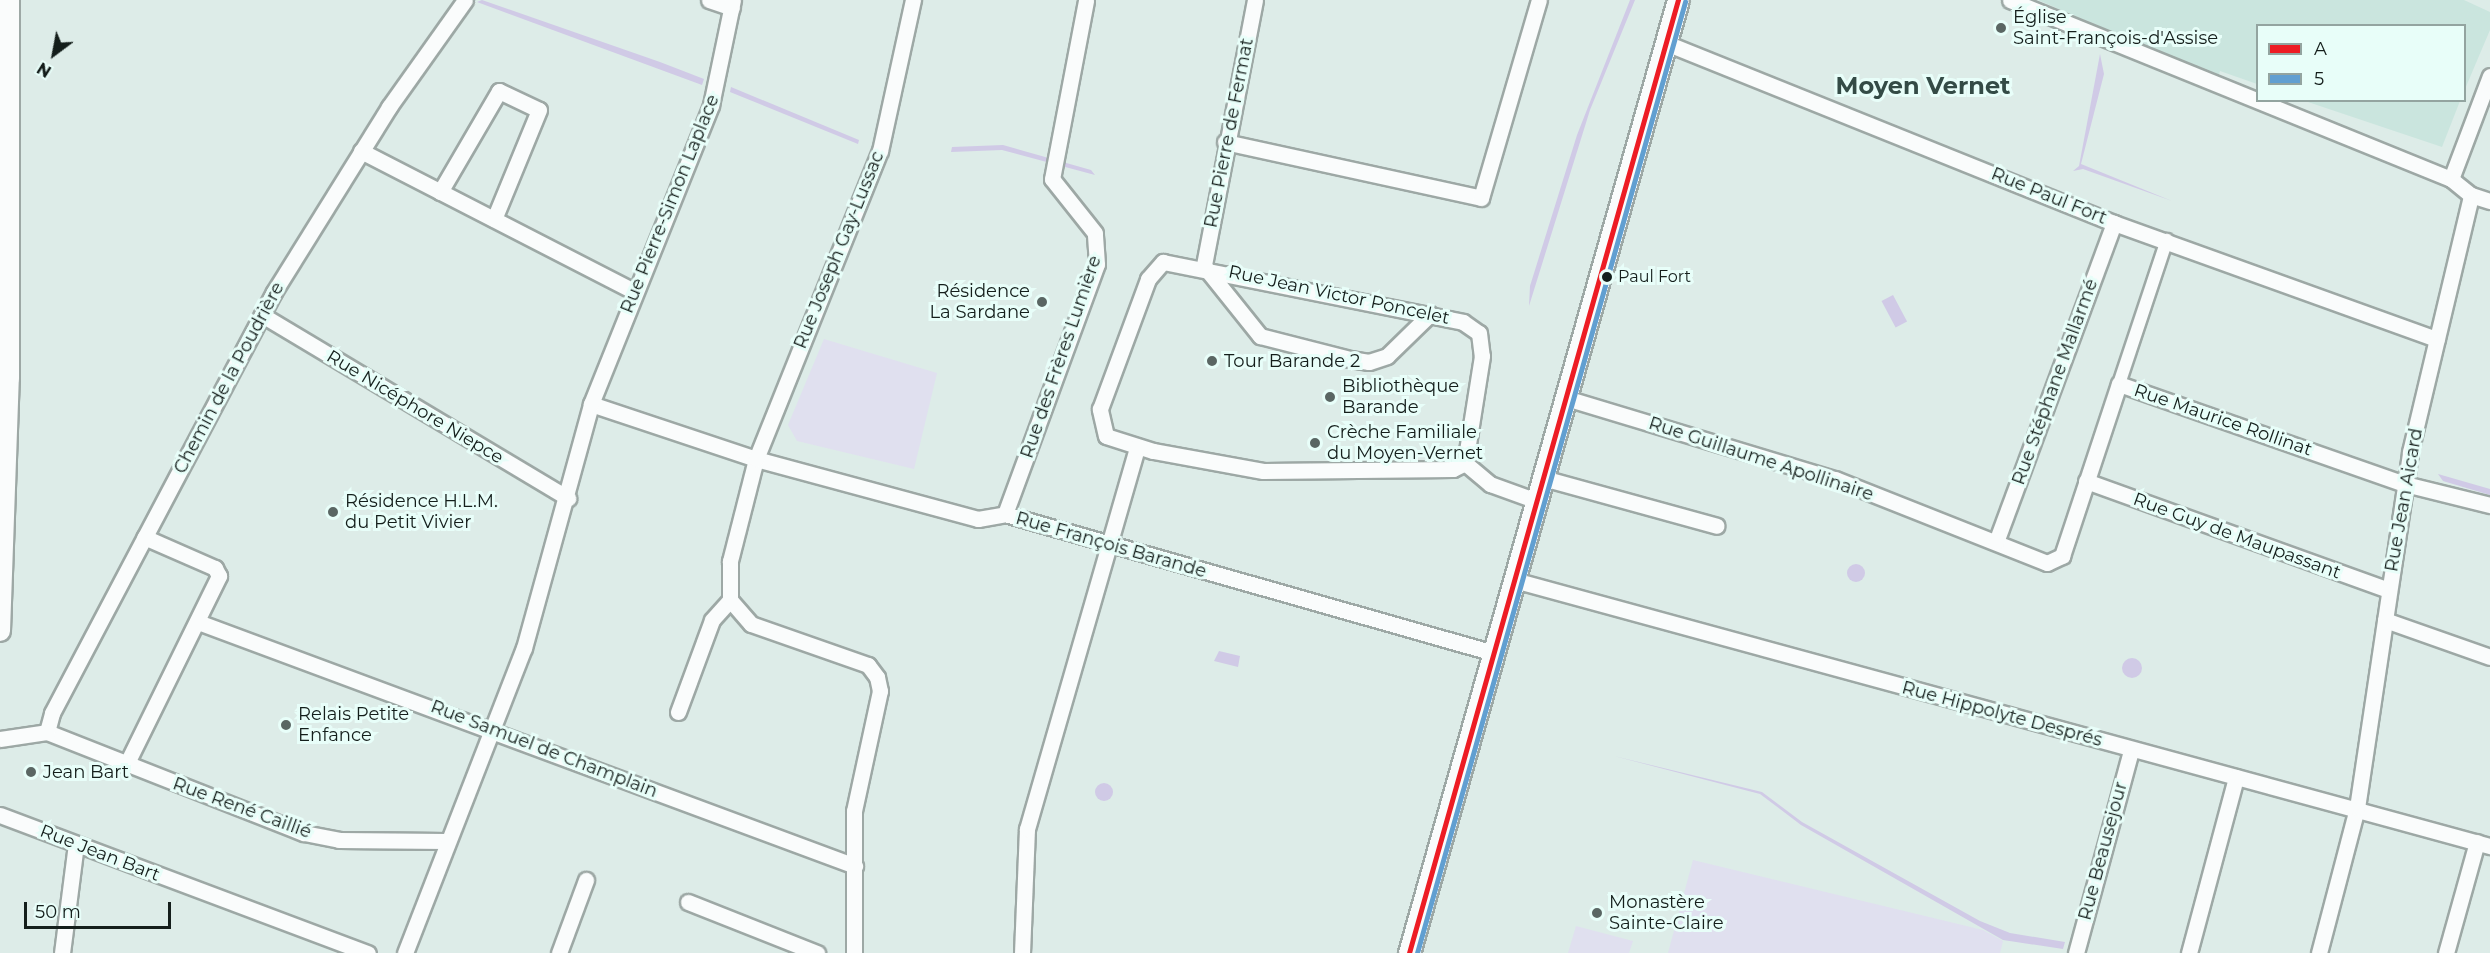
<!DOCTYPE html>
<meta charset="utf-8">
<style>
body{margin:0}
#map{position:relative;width:2490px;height:953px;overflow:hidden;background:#ddece8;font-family:Montserrat,sans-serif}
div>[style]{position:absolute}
.built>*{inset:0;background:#cae5de}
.green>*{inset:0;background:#e0e0ef}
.water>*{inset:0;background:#d0cae6;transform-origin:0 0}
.round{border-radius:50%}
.roads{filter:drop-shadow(2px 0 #9da8a5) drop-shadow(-2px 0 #9da8a5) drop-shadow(0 2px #9da8a5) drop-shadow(0 -2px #9da8a5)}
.pedestrian>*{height:12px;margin:-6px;padding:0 6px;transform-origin:6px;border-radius:6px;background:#fafcfc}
.minor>*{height:15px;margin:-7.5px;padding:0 7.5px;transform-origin:7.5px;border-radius:7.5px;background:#fafcfc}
.tertiary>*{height:20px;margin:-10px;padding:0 10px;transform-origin:10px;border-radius:10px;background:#fafcfc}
.secondary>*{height:21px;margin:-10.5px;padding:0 10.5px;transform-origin:10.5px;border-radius:10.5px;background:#fafcfc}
.bus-1>*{height:4.5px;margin:-2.25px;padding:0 2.25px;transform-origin:2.25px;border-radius:2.25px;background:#ed1c24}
.bus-2>*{height:4.5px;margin:-2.25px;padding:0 2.25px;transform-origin:2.25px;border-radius:2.25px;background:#619fd1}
.dots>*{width:16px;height:16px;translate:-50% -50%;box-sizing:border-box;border:3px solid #e8fef9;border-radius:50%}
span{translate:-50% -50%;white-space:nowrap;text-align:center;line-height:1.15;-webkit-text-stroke:6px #e8fef9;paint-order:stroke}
.bus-label{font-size:16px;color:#141e1b}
.left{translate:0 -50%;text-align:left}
.poi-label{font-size:18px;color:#141e1b}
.right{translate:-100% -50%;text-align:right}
.street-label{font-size:18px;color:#141e1b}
.district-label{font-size:24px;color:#344b46;font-weight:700}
.legend{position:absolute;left:2256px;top:24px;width:210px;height:78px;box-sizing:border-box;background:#e8fef9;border:2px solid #93a4a0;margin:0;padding:8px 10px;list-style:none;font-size:18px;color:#141e1b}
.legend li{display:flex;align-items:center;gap:12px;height:30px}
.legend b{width:30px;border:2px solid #93a4a0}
.north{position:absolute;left:24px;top:24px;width:60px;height:60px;-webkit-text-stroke:4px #e8fef9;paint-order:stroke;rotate:212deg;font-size:16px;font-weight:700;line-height:24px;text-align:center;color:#141e1b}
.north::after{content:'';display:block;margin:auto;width:21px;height:27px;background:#141e1b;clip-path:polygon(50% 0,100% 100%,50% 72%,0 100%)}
.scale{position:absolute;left:24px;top:902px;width:147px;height:27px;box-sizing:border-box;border:3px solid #141e1b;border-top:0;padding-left:8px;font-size:18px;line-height:21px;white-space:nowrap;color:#141e1b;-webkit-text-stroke:4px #e8fef9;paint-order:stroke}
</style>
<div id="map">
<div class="built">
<div style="clip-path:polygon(2038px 0,2464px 0,2490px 12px,2490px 30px,2465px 89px,2464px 26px,2258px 26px,2257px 84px,2220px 71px,2218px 78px)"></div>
<div style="clip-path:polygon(2305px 101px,2460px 100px,2460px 101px,2442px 147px)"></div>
</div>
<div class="green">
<div style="clip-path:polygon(824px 339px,937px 373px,914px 469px,797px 441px,788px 425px)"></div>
<div style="clip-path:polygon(1693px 860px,1983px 930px,2003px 941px,2000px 953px,1668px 953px)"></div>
<div style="clip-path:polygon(1576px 926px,1633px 941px,1629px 953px,1568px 953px)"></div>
</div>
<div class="water">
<div style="clip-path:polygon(482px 0,660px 62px,704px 79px,702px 85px,477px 2px)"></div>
<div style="clip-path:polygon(1630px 0,1635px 0,1590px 110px,1529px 306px,1530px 286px,1577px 135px)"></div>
<div style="clip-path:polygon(2100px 54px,2104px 74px,2081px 164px,2172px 201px,2083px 169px,2073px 171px,2079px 166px)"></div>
<div style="clip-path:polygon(731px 87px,859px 140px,858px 144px,730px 92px)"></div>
<div style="clip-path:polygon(1003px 145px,1091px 170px,1095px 175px,1002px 150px,951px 152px,952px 147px)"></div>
<div style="left:1893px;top:295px;width:30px;height:13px;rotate:62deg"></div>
<div style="clip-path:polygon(2438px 474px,2490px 489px,2490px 495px,2443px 481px)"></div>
<div class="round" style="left:1847px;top:564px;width:18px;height:18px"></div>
<div style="clip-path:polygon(1219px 651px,1240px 656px,1238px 667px,1214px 661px)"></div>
<div class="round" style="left:2122px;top:658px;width:20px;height:20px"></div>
<div style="clip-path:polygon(1614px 756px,1762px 792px,1802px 822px,1980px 921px,2010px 933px,2065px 942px,2063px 949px,2003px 940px,1801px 825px,1760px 794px)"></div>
<div class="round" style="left:1095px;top:783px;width:18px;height:18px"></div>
</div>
<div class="roads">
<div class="pedestrian">
<div style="left:2119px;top:384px;width:152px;rotate:-71.6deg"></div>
</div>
<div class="minor">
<div style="left:709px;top:0;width:24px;rotate:19deg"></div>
<div style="left:1255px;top:0;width:271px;rotate:100.9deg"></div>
<div style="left:1204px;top:266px;width:90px;rotate:51.3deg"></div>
<div style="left:1260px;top:336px;width:93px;rotate:14.3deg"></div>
<div style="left:1350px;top:359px;width:19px;rotate:9deg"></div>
<div style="left:1369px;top:362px;width:19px;rotate:-18deg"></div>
<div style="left:1387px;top:356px;width:60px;rotate:-44.3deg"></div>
<div style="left:2010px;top:0;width:476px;rotate:22.1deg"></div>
<div style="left:2451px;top:179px;width:26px;rotate:39deg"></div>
<div style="left:2471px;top:195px;width:20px;rotate:18deg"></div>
<div style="left:1666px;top:43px;width:483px;rotate:21.9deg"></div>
<div style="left:2114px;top:223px;width:343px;rotate:19.8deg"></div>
<div style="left:1225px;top:142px;width:262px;rotate:12.3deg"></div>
<div style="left:1481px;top:198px;width:206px;rotate:-73.7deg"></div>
<div style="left:361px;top:151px;width:308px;rotate:27.2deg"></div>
<div style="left:2451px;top:179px;width:110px;rotate:-69.3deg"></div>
<div style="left:440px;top:192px;width:117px;rotate:-59.7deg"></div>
<div style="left:499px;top:91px;width:44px;rotate:25.4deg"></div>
<div style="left:539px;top:110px;width:118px;rotate:112.4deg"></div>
<div style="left:1163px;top:262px;width:306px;rotate:11.3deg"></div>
<div style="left:1463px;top:322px;width:19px;rotate:35deg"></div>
<div style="left:1479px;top:333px;width:23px;rotate:83deg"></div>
<div style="left:1482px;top:356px;width:108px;rotate:99deg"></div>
<div style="left:1465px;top:463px;width:13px;rotate:153deg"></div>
<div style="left:1453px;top:469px;width:190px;rotate:179.4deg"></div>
<div style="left:1263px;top:471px;width:112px;rotate:-169.7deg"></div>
<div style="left:1153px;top:451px;width:49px;rotate:-162.3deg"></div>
<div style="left:1106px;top:436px;width:28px;rotate:-103deg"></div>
<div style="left:1100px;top:409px;width:139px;rotate:-69.7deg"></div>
<div style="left:1148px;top:279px;width:23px;rotate:-49deg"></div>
<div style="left:262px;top:315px;width:357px;rotate:30.9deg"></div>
<div style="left:1566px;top:398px;width:281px;rotate:16.8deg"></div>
<div style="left:1835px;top:479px;width:228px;rotate:21.6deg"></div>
<div style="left:2047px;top:563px;width:17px;rotate:-25deg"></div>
<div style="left:2062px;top:556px;width:181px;rotate:-71.7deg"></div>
<div style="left:2119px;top:384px;width:303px;rotate:19.3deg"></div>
<div style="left:2405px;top:484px;width:88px;rotate:13.9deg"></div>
<div style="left:591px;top:404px;width:174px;rotate:18.4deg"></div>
<div style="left:756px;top:459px;width:230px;rotate:15.1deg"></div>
<div style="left:978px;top:519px;width:27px;rotate:-10deg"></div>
<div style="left:1005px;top:514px;width:508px;rotate:15.87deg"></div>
<div style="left:1465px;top:463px;width:33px;rotate:40deg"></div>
<div style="left:1490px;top:484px;width:50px;rotate:19.9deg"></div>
<div style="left:1543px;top:478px;width:180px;rotate:15.4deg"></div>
<div style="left:2086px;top:481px;width:322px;rotate:19.8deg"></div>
<div style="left:1005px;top:514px;width:266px;rotate:-69.8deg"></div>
<div style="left:1097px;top:264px;width:31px;rotate:-94deg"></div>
<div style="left:1095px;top:233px;width:69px;rotate:-128.5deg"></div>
<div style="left:1052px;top:179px;width:182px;rotate:-79.2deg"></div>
<div style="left:1996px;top:542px;width:340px;rotate:-69.7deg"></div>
<div style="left:1514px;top:580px;width:1012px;rotate:15.25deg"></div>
<div style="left:2385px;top:620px;width:111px;rotate:19.4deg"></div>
<div style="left:198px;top:622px;width:701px;rotate:20.37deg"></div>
<div style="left:678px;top:712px;width:98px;rotate:-69.7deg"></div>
<div style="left:712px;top:620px;width:27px;rotate:-48deg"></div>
<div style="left:47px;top:732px;width:20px;rotate:-75deg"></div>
<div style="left:52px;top:713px;width:476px;rotate:-62.2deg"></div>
<div style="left:274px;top:292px;width:218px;rotate:-58.1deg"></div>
<div style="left:389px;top:107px;width:131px;rotate:-54.6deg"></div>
<div style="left:47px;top:732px;width:276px;rotate:21.5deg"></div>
<div style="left:304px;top:833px;width:36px;rotate:11deg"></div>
<div style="left:339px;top:840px;width:107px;rotate:0.5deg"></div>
<div style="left:0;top:739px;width:48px;rotate:-8.5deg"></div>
<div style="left:126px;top:765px;width:211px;rotate:-63.8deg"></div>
<div style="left:219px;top:576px;width:9px;rotate:-117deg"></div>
<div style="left:215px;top:568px;width:77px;rotate:-156.4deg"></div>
<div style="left:0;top:815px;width:393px;rotate:20.6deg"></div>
<div style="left:688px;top:902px;width:139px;rotate:21.6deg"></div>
<div style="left:62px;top:953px;width:110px;rotate:-82.7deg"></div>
<div style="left:405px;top:953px;width:327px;rotate:-68.7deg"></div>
<div style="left:524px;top:648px;width:253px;rotate:-74.6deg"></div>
<div style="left:591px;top:404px;width:322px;rotate:-68.1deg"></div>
<div style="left:711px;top:105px;width:107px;rotate:-78.2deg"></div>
<div style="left:559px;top:953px;width:78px;rotate:-69.7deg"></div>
<div style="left:854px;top:953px;width:142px;rotate:-90deg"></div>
<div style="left:854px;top:811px;width:123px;rotate:-77.8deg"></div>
<div style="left:880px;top:691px;width:14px;rotate:-102deg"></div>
<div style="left:877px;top:677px;width:15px;rotate:-127deg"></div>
<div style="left:868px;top:665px;width:124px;rotate:-160.7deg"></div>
<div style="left:751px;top:624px;width:32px;rotate:-131deg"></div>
<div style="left:730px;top:600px;width:39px;rotate:-90deg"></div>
<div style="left:730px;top:561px;width:105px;rotate:-75.7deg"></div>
<div style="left:756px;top:459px;width:332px;rotate:-68.1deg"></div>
<div style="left:880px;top:151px;width:155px;rotate:-77.7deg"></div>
<div style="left:1022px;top:953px;width:124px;rotate:-87.7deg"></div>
<div style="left:1027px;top:829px;width:398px;rotate:-73.9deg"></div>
<div style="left:2076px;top:953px;width:210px;rotate:-74.8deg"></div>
<div style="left:2189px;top:953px;width:182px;rotate:-75deg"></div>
<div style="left:2319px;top:953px;width:150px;rotate:-75.3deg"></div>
<div style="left:2357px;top:808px;width:360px;rotate:-81.5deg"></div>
<div style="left:2410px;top:452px;width:264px;rotate:-76.6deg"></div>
<div style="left:2446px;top:953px;width:115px;rotate:-74.4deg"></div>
</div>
<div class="tertiary">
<div style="left:0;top:631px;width:253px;rotate:-88deg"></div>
<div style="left:9px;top:378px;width:378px;rotate:-90deg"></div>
</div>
<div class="secondary">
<div style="left:1409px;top:953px;width:990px;rotate:-74.24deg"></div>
</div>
</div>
<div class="bus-1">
<div style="left:1409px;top:953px;width:990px;rotate:-74.24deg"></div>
</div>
<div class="bus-2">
<div style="left:1417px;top:953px;width:988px;rotate:-74.26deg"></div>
</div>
<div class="dots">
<div style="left:2001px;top:28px;background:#5a6663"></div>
<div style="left:1607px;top:277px;background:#141e1b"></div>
<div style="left:1042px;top:302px;background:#5a6663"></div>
<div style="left:1212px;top:361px;background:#5a6663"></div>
<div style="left:1330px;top:397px;background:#5a6663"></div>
<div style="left:1315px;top:443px;background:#5a6663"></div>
<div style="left:333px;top:512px;background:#5a6663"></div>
<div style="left:286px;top:725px;background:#5a6663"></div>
<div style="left:31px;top:772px;background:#5a6663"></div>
<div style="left:1597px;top:913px;background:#5a6663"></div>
</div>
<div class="bus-label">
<span class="left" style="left:1618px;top:277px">Paul Fort</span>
</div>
<div class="poi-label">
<span class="left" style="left:2013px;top:28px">Église<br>Saint-François-d'Assise</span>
<span class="right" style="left:1030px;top:302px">Résidence<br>La Sardane</span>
<span class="left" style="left:1224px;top:361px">Tour Barande 2</span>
<span class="left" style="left:1342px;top:397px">Bibliothèque<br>Barande</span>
<span class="left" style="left:1327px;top:443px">Crèche Familiale<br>du Moyen-Vernet</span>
<span class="left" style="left:345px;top:512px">Résidence H.L.M.<br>du Petit Vivier</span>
<span class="left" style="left:298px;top:725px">Relais Petite<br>Enfance</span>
<span class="left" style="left:43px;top:772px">Jean Bart</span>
<span class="left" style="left:1609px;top:913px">Monastère<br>Sainte-Claire</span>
</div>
<div class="street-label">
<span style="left:1229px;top:133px;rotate:-79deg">Rue Pierre de Fermat</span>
<span style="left:2049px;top:196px;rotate:22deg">Rue Paul Fort</span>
<span style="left:670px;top:204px;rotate:-68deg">Rue Pierre-Simon Laplace</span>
<span style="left:839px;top:250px;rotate:-68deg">Rue Joseph Gay-Lussac</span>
<span style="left:1339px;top:295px;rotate:12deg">Rue Jean Victor Poncelet</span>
<span style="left:1061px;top:357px;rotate:-71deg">Rue des Frères Lumière</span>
<span style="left:229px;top:378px;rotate:-62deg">Chemin de la Poudrière</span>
<span style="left:2055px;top:382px;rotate:-70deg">Rue Stéphane Mallarmé</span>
<span style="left:415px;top:407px;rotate:31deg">Rue Nicéphore Niepce</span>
<span style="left:2223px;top:420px;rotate:19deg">Rue Maurice Rollinat</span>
<span style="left:1761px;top:459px;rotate:18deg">Rue Guillaume Apollinaire</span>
<span style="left:2404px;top:500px;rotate:-80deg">Rue Jean Aicard</span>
<span style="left:2237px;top:536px;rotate:20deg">Rue Guy de Maupassant</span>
<span style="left:1111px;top:545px;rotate:16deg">Rue François Barande</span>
<span style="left:2002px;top:714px;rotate:15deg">Rue Hippolyte Després</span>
<span style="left:544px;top:749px;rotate:21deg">Rue Samuel de Champlain</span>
<span style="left:242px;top:808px;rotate:20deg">Rue René Caillié</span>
<span style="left:2103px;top:851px;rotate:-75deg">Rue Beausejour</span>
<span style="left:100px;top:853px;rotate:21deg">Rue Jean Bart</span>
</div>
<div class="district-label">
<span style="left:1923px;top:86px">Moyen Vernet</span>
</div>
<ul class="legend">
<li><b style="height:8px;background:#ed1c24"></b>A</li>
<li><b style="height:8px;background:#619fd1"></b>5</li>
</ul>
<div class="north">N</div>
<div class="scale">50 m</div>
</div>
